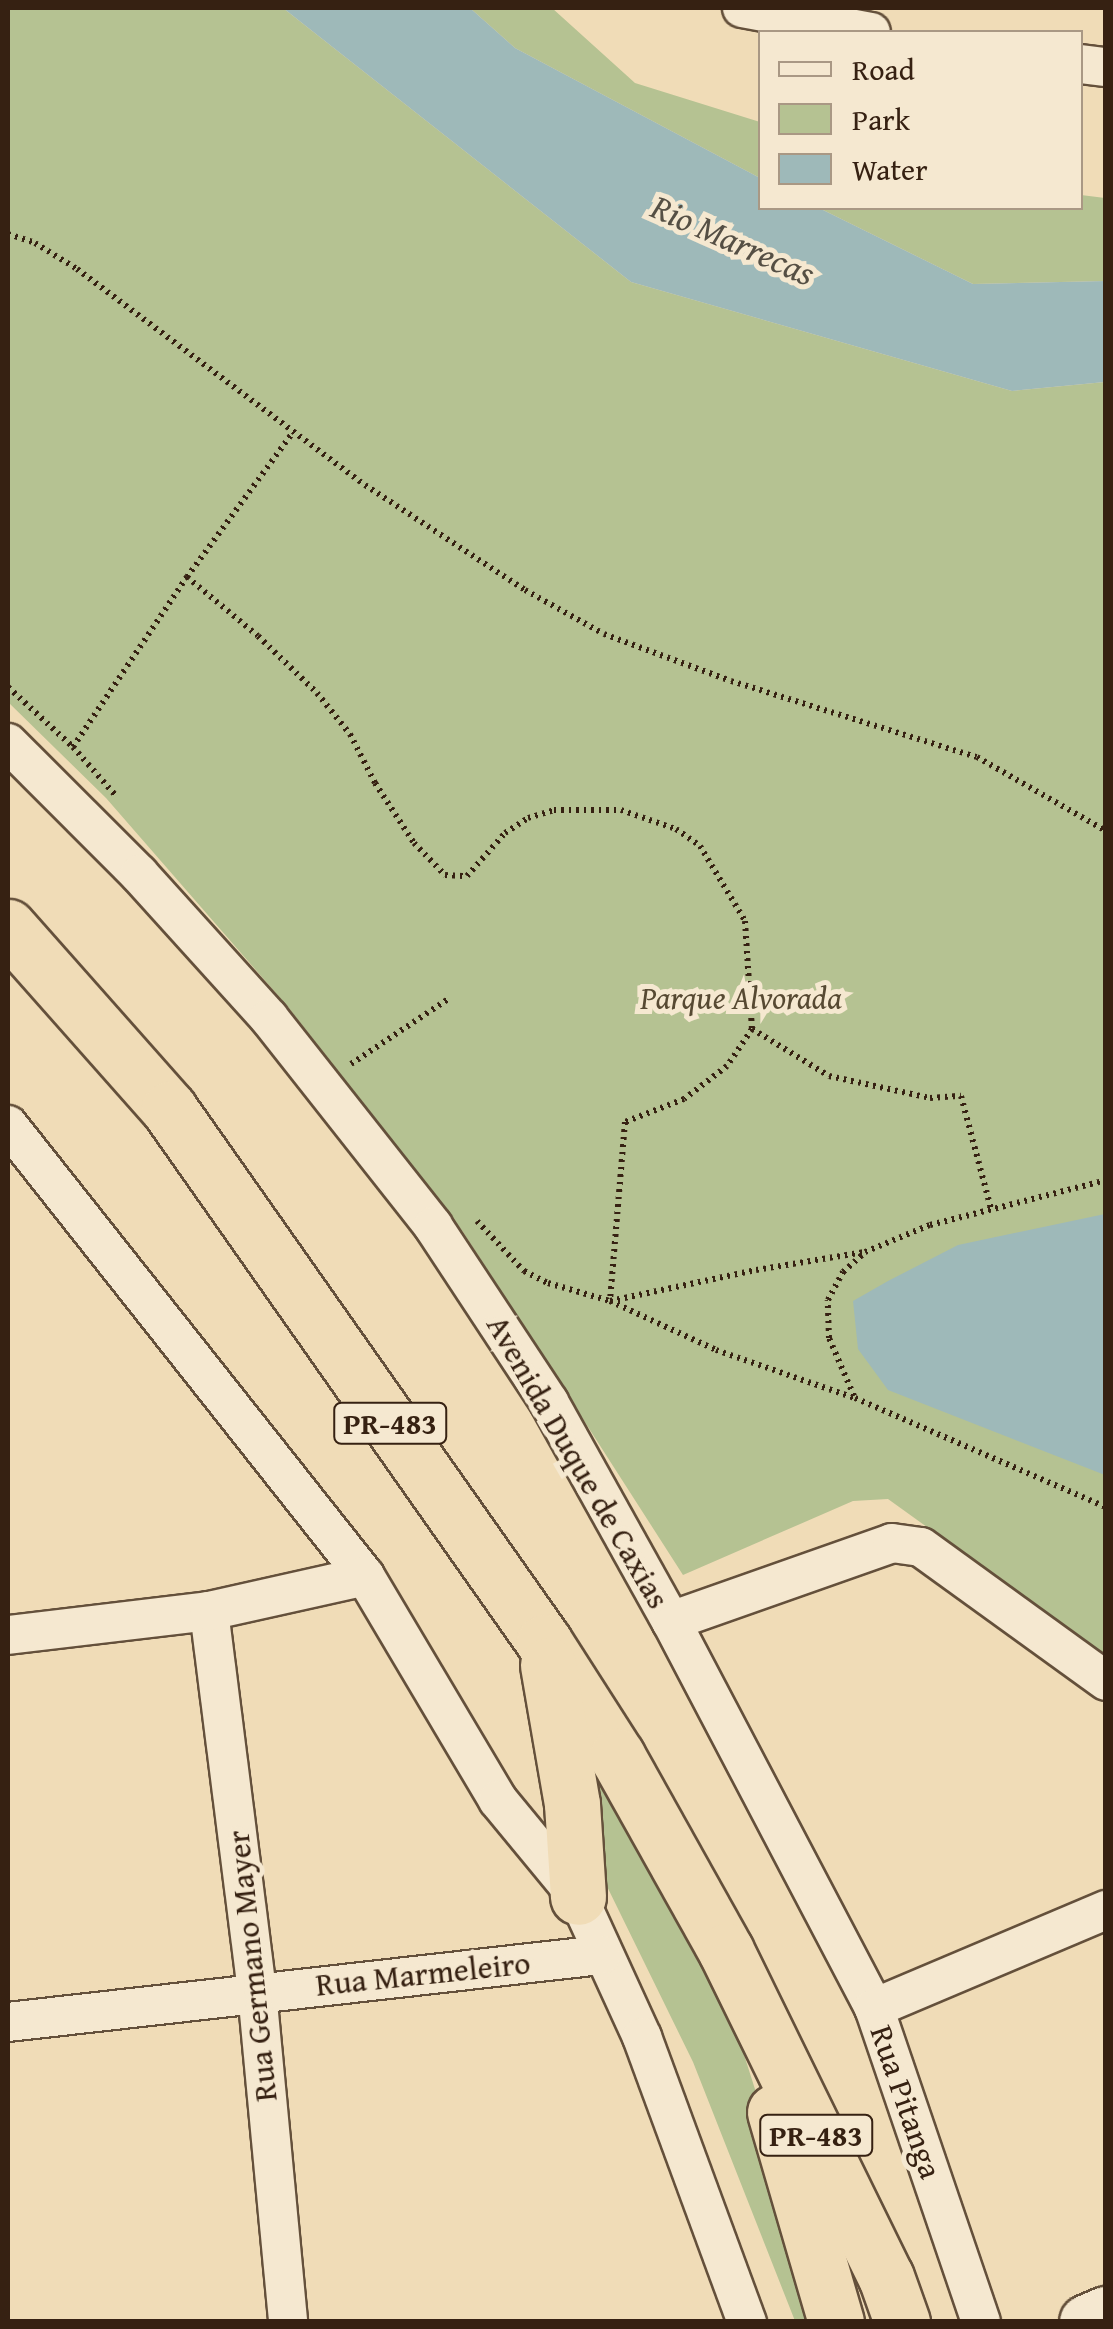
<!DOCTYPE html>
<style>
body{margin:0}
#map{position:relative;width:1113px;height:2329px;overflow:hidden;background:#f0dcb7;font-family:"Gentium Book Plus",serif}
div>[style]{position:absolute}
.green>*{inset:0;background:#b5c292}
.water>*{inset:0;background:#9eb9b9}
.path>*{height:6px;margin-top:-3px;transform-origin:0;background:repeating-linear-gradient(90deg,#362112 0 2.5px,transparent 0 7.5px)}
.roads{filter:drop-shadow(2px 0 #64503b) drop-shadow(-2px 0 #64503b) drop-shadow(0 2px #64503b) drop-shadow(0 -2px #64503b)}
.street>*{height:38px;margin:-19px;padding:0 19px;transform-origin:19px;border-radius:19px;background:#f5e8d0}
.secondary>*{height:55px;margin:-27.5px;padding:0 27.5px;transform-origin:27.5px;border-radius:27.5px;background:#f5e8d0}
.highway>*{height:55px;margin:-27.5px;padding:0 27.5px;transform-origin:27.5px;border-radius:27.5px;background:#f0dcb7}
span{translate:-50% -50%;white-space:nowrap;text-align:center;line-height:1.15;-webkit-text-stroke:10px #f5e8d0;paint-order:stroke}
.shield-label span{padding:2px 8px;background:#f5e8d0;border:2px solid;border-radius:8px;-webkit-text-stroke-width:0}
.shield-label{font-size:30px;color:#362112;font-weight:700}
.park-label{font-size:32px;color:#564932;font-style:italic}
.street-label{font-size:32px;color:#362112}
.water-label{font-size:35px;color:#554f44;font-style:italic}
.frame{position:absolute;inset:0;border:10px solid #362112;pointer-events:none}
.legend{position:absolute;left:758px;top:30px;width:325px;height:180px;box-sizing:border-box;background:#f5e8d0;border:2px solid #a99884;margin:0;padding:12px 18px;list-style:none;font-size:30px;color:#362112}
.legend li{display:flex;align-items:center;gap:20px;height:50px}
.legend b{width:50px;border:2px solid #a99884}
</style>
<div id="map">
<div class="green">
<div style="clip-path:polygon(8px 8px,283px 8px,631px 282px,1012px 391px,1105px 382px,1105px 1655px,888px 1499px,853px 1501px,683px 1575px,463px 1232px,288px 1007px,106px 798px,8px 702px)"></div>
<div style="clip-path:polygon(470px 8px,552px 8px,635px 83px,760px 122px,760px 178px,515px 48px)"></div>
<div style="clip-path:polygon(1081px 195px,1105px 198px,1105px 281px,973px 284px,819px 208px,1080px 208px)"></div>
<div style="clip-path:polygon(567px 1695px,626px 1798px,740px 2042px,794px 2212px,820px 2321px,795px 2321px,693px 2062px,597px 1866px)"></div>
</div>
<div class="water">
<div style="clip-path:polygon(283px 8px,470px 8px,515px 48px,760px 178px,760px 208px,819px 208px,973px 284px,1105px 281px,1105px 382px,1012px 391px,631px 282px)"></div>
<div style="clip-path:polygon(1105px 1214px,1105px 1475px,888px 1390px,858px 1349px,853px 1301px,888px 1281px,958px 1245px)"></div>
</div>
<div class="path">
<div style="left:8px;top:234px;width:28px;rotate:18deg"></div>
<div style="left:35px;top:243px;width:49px;rotate:31.8deg"></div>
<div style="left:77px;top:269px;width:360px;rotate:36.9deg"></div>
<div style="left:365px;top:485px;width:191px;rotate:33.3deg"></div>
<div style="left:525px;top:590px;width:90px;rotate:29.1deg"></div>
<div style="left:604px;top:634px;width:135px;rotate:20.3deg"></div>
<div style="left:731px;top:681px;width:257px;rotate:17.2deg"></div>
<div style="left:977px;top:757px;width:149px;rotate:29.8deg"></div>
<div style="left:187px;top:577px;width:92px;rotate:39.7deg"></div>
<div style="left:258px;top:636px;width:82px;rotate:44deg"></div>
<div style="left:317px;top:693px;width:53px;rotate:51.2deg"></div>
<div style="left:350px;top:734px;width:55px;rotate:63deg"></div>
<div style="left:375px;top:783px;width:72px;rotate:57deg"></div>
<div style="left:414px;top:843px;width:45px;rotate:45.9deg"></div>
<div style="left:445px;top:875px;width:22px;rotate:3deg"></div>
<div style="left:467px;top:876px;width:57px;rotate:-48.5deg"></div>
<div style="left:505px;top:833px;width:27px;rotate:-33deg"></div>
<div style="left:528px;top:818px;width:27px;rotate:-17deg"></div>
<div style="left:554px;top:810px;width:67px"></div>
<div style="left:621px;top:810px;width:58px;rotate:19.1deg"></div>
<div style="left:676px;top:829px;width:29px;rotate:35deg"></div>
<div style="left:700px;top:846px;width:87px;rotate:59deg"></div>
<div style="left:745px;top:921px;width:108px;rotate:86.3deg"></div>
<div style="left:752px;top:1029px;width:90px;rotate:31.4deg"></div>
<div style="left:829px;top:1076px;width:103px;rotate:12.3deg"></div>
<div style="left:930px;top:1098px;width:31px;rotate:-4deg"></div>
<div style="left:961px;top:1096px;width:117px;rotate:75.1deg"></div>
<div style="left:8px;top:687px;width:88px;rotate:42.7deg"></div>
<div style="left:73px;top:747px;width:65px;rotate:48.7deg"></div>
<div style="left:73px;top:747px;width:205px;rotate:-56.2deg"></div>
<div style="left:187px;top:577px;width:180px;rotate:-53.8deg"></div>
<div style="left:752px;top:1029px;width:45px;rotate:124deg"></div>
<div style="left:727px;top:1066px;width:54px;rotate:142.5deg"></div>
<div style="left:684px;top:1099px;width:63px;rotate:158.7deg"></div>
<div style="left:625px;top:1122px;width:180px;rotate:94.8deg"></div>
<div style="left:610px;top:1301px;width:149px;rotate:-12deg"></div>
<div style="left:756px;top:1270px;width:110px;rotate:-9.4deg"></div>
<div style="left:351px;top:1064px;width:117px;rotate:-33.8deg"></div>
<div style="left:477px;top:1221px;width:69px;rotate:46.8deg"></div>
<div style="left:524px;top:1271px;width:27px;rotate:27deg"></div>
<div style="left:548px;top:1283px;width:65px;rotate:16.2deg"></div>
<div style="left:610px;top:1301px;width:117px;rotate:24.8deg"></div>
<div style="left:716px;top:1350px;width:147px;rotate:19.1deg"></div>
<div style="left:855px;top:1398px;width:274px;rotate:23.5deg"></div>
<div style="left:854px;top:1396px;width:63px;rotate:-113.3deg"></div>
<div style="left:829px;top:1338px;width:38px;rotate:-92deg"></div>
<div style="left:828px;top:1300px;width:32px;rotate:-62deg"></div>
<div style="left:843px;top:1272px;width:30px;rotate:-42deg"></div>
<div style="left:865px;top:1252px;width:70px;rotate:-22.6deg"></div>
<div style="left:930px;top:1225px;width:182px;rotate:-14.3deg"></div>
</div>
<div class="roads">
<div class="street">
<div style="left:742px;top:8px;width:131px;rotate:10.5deg"></div>
<div style="left:1080px;top:64px;width:26px;rotate:7deg"></div>
<div style="left:8px;top:743px;width:185px;rotate:45deg"></div>
<div style="left:139px;top:874px;width:194px;rotate:47.9deg"></div>
<div style="left:269px;top:1018px;width:265px;rotate:51.7deg"></div>
<div style="left:433px;top:1226px;width:211px;rotate:56.6deg"></div>
<div style="left:549px;top:1402px;width:251px;rotate:60.9deg"></div>
<div style="left:671px;top:1621px;width:437px;rotate:62.3deg"></div>
<div style="left:8px;top:1125px;width:575px;rotate:51.64deg"></div>
<div style="left:365px;top:1576px;width:261px;rotate:59.3deg"></div>
<div style="left:498px;top:1800px;width:126px;rotate:50.5deg"></div>
<div style="left:578px;top:1897px;width:154px;rotate:65.4deg"></div>
<div style="left:642px;top:2037px;width:304px;rotate:69.8deg"></div>
<div style="left:209px;top:1611px;width:384px;rotate:82.8deg"></div>
<div style="left:257px;top:1992px;width:331px;rotate:84.6deg"></div>
<div style="left:671px;top:1621px;width:234px;rotate:-19.4deg"></div>
<div style="left:892px;top:1543px;width:29px;rotate:8deg"></div>
<div style="left:921px;top:1547px;width:228px;rotate:35.9deg"></div>
<div style="left:8px;top:1635px;width:202px;rotate:-6.8deg"></div>
<div style="left:209px;top:1611px;width:160px;rotate:-12.6deg"></div>
<div style="left:8px;top:2022px;width:597px;rotate:-6.45deg"></div>
<div style="left:981px;top:2322px;width:332px;rotate:-108.8deg"></div>
<div style="left:874px;top:2008px;width:252px;rotate:-22.9deg"></div>
</div>
<div class="secondary">
<div style="left:1087px;top:2322px;width:21px;rotate:-23deg"></div>
</div>
<div class="highway">
<div style="left:8px;top:927px;width:243px;rotate:48.5deg"></div>
<div style="left:169px;top:1109px;width:652px;rotate:54.87deg"></div>
<div style="left:544px;top:1642px;width:135px;rotate:57.4deg"></div>
<div style="left:617px;top:1756px;width:223px;rotate:60.8deg"></div>
<div style="left:726px;top:1951px;width:363px;rotate:63.9deg"></div>
<div style="left:886px;top:2277px;width:48px;rotate:70.4deg"></div>
<div style="left:548px;top:1665px;width:141px;rotate:80.2deg"></div>
<div style="left:572px;top:1804px;width:93px;rotate:86.3deg"></div>
<div style="left:775px;top:2112px;width:219px;rotate:73.8deg"></div>
</div>
</div>
<div class="shield-label">
<span style="left:390px;top:1423px">PR-483</span>
<span style="left:816px;top:2135px">PR-483</span>
</div>
<div class="park-label">
<span style="left:741px;top:998px">Parque Alvorada</span>
</div>
<div class="street-label">
<span style="left:578px;top:1462px;rotate:60deg">Avenida Duque de Caxias</span>
<span style="left:252px;top:1966px;rotate:-96deg">Rua Germano Mayer</span>
<span style="left:423px;top:1974px;rotate:-6deg">Rua Marmeleiro</span>
<span style="left:906px;top:2102px;rotate:71deg">Rua Pitanga</span>
</div>
<div class="water-label">
<span style="left:733px;top:240px;rotate:24deg">Rio Marrecas</span>
</div>
<div class="frame"></div>
<ul class="legend">
<li><b style="height:12px;background:#f5e8d0"></b>Road</li>
<li><b style="height:28px;background:#b5c292"></b>Park</li>
<li><b style="height:28px;background:#9eb9b9"></b>Water</li>
</ul>
</div>
